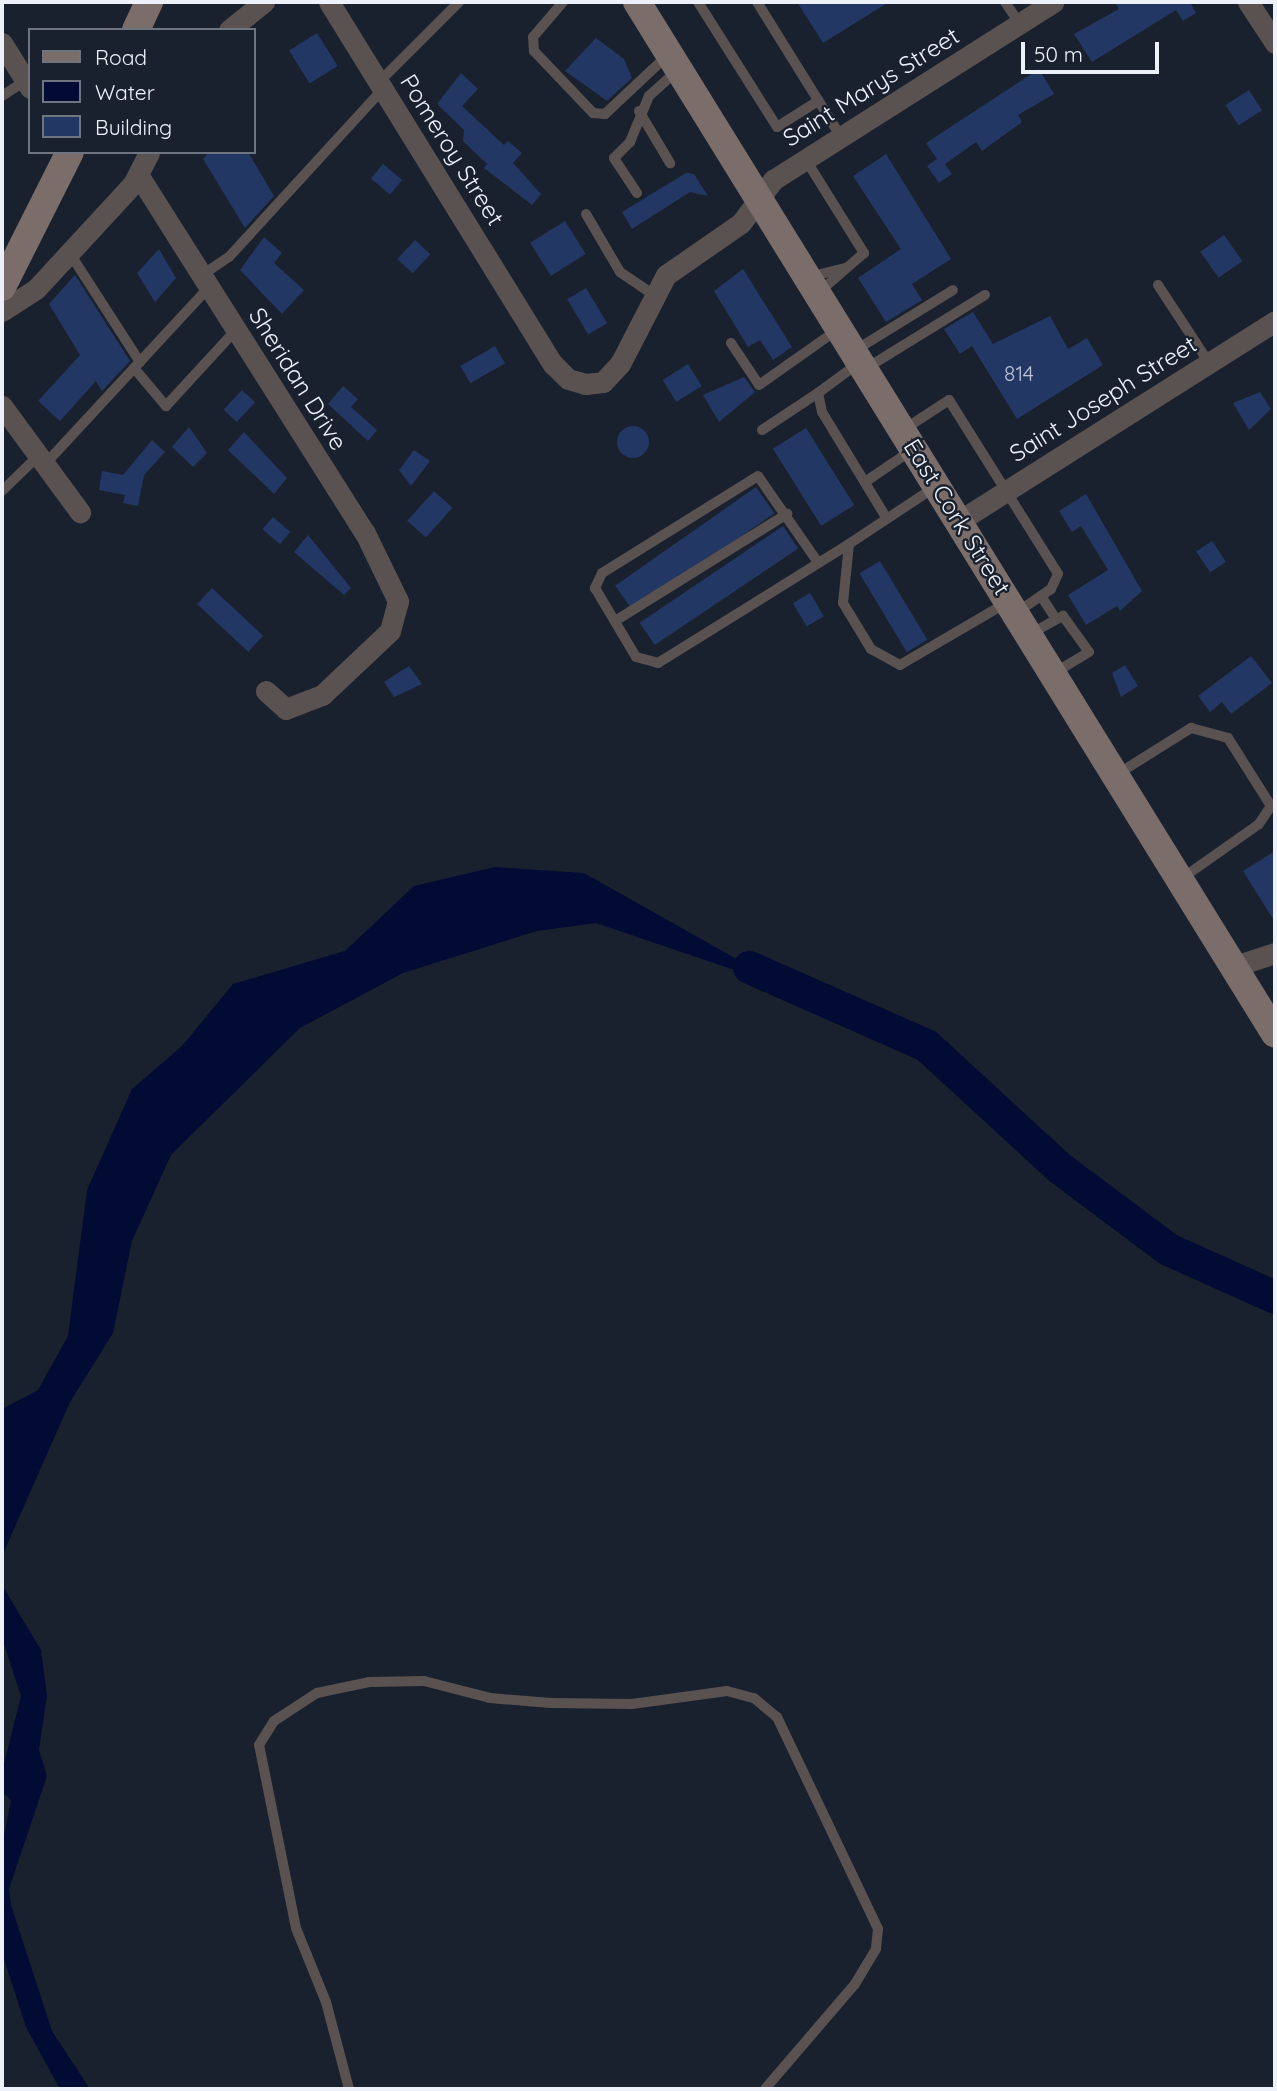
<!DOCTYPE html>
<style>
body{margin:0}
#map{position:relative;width:1277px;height:2091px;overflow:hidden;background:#1a212e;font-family:Quicksand,sans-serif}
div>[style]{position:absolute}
.water>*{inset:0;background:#010b33}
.river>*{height:33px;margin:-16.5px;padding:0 16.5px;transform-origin:16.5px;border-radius:16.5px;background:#010b33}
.building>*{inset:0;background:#223763;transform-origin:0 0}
.round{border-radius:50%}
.lane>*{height:10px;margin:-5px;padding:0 5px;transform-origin:5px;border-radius:5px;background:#5a5250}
.street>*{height:21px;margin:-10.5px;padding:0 10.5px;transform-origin:10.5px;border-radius:10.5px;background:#5a5250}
.secondary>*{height:28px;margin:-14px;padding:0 14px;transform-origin:14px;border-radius:14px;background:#7b6d69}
span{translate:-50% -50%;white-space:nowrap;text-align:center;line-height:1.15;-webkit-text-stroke:5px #1a212e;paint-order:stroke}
.number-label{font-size:21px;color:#bac2d4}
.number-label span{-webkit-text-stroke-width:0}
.street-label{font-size:24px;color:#ecf1fa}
.frame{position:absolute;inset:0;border:4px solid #ecf1fa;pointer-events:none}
.legend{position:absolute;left:28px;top:28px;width:228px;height:126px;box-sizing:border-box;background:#1a212e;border:2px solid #6e7480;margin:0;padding:9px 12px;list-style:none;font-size:21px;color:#ecf1fa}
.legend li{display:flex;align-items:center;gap:14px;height:35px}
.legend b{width:35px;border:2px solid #6e7480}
.scale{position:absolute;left:1021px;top:42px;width:138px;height:32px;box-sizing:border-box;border:4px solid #ecf1fa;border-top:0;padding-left:9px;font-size:21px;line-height:24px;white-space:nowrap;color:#ecf1fa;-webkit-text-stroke:5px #1a212e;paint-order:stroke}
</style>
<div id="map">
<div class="water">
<div style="clip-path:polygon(495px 867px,584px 873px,788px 988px,596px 923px,537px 931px,403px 973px,300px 1028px,171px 1155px,132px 1241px,113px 1333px,70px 1402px,2px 1556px,2px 1409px,38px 1390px,68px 1336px,87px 1190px,132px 1089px,182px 1046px,233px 984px,345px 951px,414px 886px)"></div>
<div style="clip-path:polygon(2px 1585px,41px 1650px,47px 1695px,39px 1750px,47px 1776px,9px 1889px,11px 1905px,52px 2031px,90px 2089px,60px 2089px,26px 2027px,2px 1953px,2px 1846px,11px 1800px,2px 1792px,2px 1772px,21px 1696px,2px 1638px)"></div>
</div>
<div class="river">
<div style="left:749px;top:967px;width:193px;rotate:23.8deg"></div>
<div style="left:926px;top:1045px;width:183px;rotate:42.6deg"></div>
<div style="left:1061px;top:1169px;width:134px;rotate:36.8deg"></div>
<div style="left:1168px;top:1249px;width:117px;rotate:24.2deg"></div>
</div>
<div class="building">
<div style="clip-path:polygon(797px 2px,889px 2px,823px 43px)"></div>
<div style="clip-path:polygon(1115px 2px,1190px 2px,1196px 13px,1183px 21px,1176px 10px,1092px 62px,1074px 34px,1119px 9px)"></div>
<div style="left:317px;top:33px;width:39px;height:33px;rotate:58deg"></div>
<div style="clip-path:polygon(596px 38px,624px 59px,632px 78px,607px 101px,565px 71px)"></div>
<div style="clip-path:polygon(1039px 69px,1054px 94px,1018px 115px,1022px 122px,982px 151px,976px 142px,945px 164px,952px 174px,939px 183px,927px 166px,937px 159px,926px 143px)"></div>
<div style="clip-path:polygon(461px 73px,478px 89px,462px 106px,504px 145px,508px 141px,522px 153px,513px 163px,541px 194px,532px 205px,484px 168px,487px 164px,463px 141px,464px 130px,437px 104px)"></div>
<div style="left:1249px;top:90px;width:24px;height:28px;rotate:57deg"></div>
<div style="clip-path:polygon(209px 152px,248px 152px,274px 196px,245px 228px,203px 159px)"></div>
<div style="clip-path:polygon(886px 154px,951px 259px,912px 284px,922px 300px,886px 322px,858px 278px,901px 249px,853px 176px)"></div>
<div style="left:383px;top:164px;width:25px;height:19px;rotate:40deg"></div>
<div style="clip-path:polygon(686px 173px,694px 174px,708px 196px,690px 192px,632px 229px,622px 212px)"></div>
<div style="left:565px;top:221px;width:39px;height:41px;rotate:58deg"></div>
<div style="left:1224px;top:235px;width:32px;height:29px;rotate:55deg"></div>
<div style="clip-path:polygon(264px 237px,282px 253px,274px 263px,304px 290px,282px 314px,240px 270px)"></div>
<div style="left:415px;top:240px;width:21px;height:26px;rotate:43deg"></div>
<div style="clip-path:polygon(159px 249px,176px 278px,155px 302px,137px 273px)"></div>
<div style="clip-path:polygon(743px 269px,792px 347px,773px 360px,760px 340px,748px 347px,714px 291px)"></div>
<div style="clip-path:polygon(75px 275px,130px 361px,102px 391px,96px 381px,60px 421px,38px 401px,80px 355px,49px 304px)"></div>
<div style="left:586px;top:288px;width:41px;height:22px;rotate:59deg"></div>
<div style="clip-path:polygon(973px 312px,993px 344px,1050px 316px,1068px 349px,1087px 338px,1103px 365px,1017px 419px,972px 346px,960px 354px,944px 329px)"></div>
<div style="left:495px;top:346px;width:20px;height:40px;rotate:60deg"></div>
<div style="left:688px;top:364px;width:26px;height:30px;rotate:58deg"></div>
<div style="clip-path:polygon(744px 377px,755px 392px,719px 422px,703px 395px)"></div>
<div style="clip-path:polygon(343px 386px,358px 399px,351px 407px,377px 430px,368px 441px,328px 404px)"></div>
<div style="left:242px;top:390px;width:18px;height:27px;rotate:43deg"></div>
<div style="clip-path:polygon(1260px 392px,1271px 409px,1249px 430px,1233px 403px)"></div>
<div class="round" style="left:617px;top:426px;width:32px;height:32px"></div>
<div style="clip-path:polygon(189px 427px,207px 453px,193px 467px,172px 447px)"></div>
<div style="left:806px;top:428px;width:91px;height:39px;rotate:58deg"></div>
<div style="clip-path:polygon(244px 432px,287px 478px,274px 494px,228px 450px)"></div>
<div style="clip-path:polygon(152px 440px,165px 452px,144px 475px,138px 506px,123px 503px,125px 495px,99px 490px,102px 471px,123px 475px)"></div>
<div style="clip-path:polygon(414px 450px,430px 461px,411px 486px,399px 470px)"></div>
<div style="left:756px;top:487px;width:32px;height:172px;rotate:55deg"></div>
<div style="left:434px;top:491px;width:25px;height:40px;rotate:42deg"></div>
<div style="clip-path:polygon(1086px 494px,1142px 591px,1120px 611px,1117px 606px,1086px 625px,1068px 595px,1108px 570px,1081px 526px,1072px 532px,1059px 511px)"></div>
<div style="left:273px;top:517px;width:23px;height:16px;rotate:41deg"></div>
<div style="left:783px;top:526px;width:27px;height:173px;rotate:56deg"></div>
<div style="clip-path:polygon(308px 535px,351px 588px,344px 595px,294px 552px)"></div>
<div style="left:1212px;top:541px;width:25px;height:19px;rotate:56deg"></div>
<div style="left:880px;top:561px;width:92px;height:24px;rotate:59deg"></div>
<div style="left:212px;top:588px;width:70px;height:22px;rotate:43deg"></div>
<div style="left:810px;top:593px;width:27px;height:20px;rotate:59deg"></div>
<div style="clip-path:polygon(1251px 656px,1272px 683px,1231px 714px,1222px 702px,1210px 712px,1198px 696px)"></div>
<div style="clip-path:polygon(1125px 665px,1138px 686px,1121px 697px,1112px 673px)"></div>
<div style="clip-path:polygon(409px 666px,422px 684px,394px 697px,384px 682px)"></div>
<div style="clip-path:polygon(1275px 851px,1275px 922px,1243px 871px)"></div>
</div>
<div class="lane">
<div style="left:563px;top:2px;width:46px;rotate:130.6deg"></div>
<div style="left:533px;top:37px;width:14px;rotate:86deg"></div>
<div style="left:534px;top:51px;width:86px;rotate:46.4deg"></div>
<div style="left:593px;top:113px;width:12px;rotate:5deg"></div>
<div style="left:605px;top:114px;width:88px;rotate:-43.2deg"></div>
<div style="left:698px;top:2px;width:148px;rotate:57.7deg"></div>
<div style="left:777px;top:127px;width:49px;rotate:-32.4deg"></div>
<div style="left:757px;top:2px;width:159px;rotate:58.1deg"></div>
<div style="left:1005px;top:2px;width:27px;rotate:56deg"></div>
<div style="left:379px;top:82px;width:113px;rotate:-45deg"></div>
<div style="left:2px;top:96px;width:27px;rotate:-33deg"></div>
<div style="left:639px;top:111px;width:61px;rotate:59.2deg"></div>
<div style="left:806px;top:160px;width:110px;rotate:58.1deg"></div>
<div style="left:864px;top:253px;width:61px;rotate:139deg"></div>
<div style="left:637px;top:193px;width:42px;rotate:-123.3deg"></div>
<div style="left:614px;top:158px;width:23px;rotate:-45deg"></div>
<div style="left:630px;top:142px;width:50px;rotate:-67.6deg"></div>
<div style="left:649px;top:96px;width:38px;rotate:-42deg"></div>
<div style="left:586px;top:214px;width:67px;rotate:59.6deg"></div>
<div style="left:620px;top:272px;width:41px;rotate:34.1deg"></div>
<div style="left:69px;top:252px;width:131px;rotate:57.2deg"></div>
<div style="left:202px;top:275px;width:32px;rotate:-34deg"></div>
<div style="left:229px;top:257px;width:228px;rotate:-47.5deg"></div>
<div style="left:809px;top:277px;width:38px;rotate:-14deg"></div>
<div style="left:1158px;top:285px;width:93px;rotate:56.8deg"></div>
<div style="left:731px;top:343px;width:50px;rotate:56.3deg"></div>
<div style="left:759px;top:385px;width:95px;rotate:-35.2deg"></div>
<div style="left:854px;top:351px;width:116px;rotate:-31.6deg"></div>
<div style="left:860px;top:362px;width:52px;rotate:143.6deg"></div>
<div style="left:818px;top:393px;width:19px;rotate:78deg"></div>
<div style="left:822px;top:412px;width:125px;rotate:58.7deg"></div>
<div style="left:134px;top:368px;width:50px;rotate:49.9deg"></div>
<div style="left:166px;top:406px;width:103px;rotate:-47.4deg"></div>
<div style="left:865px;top:369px;width:141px;rotate:-31.7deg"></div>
<div style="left:762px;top:430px;width:67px;rotate:-33.5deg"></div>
<div style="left:903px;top:430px;width:55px;rotate:-33.1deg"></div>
<div style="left:949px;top:400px;width:205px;rotate:57.9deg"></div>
<div style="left:1058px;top:574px;width:17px;rotate:115deg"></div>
<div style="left:1051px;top:589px;width:42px;rotate:145.6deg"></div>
<div style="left:48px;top:461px;width:237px;rotate:-47.2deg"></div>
<div style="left:865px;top:482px;width:57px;rotate:-34.2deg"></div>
<div style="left:935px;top:487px;width:103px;rotate:146.5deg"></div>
<div style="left:849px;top:544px;width:59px;rotate:95.8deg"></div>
<div style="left:843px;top:603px;width:54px;rotate:58.7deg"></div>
<div style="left:871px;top:649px;width:33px;rotate:29deg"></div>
<div style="left:900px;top:665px;width:125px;rotate:-30.3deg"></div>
<div style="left:2px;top:491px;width:53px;rotate:-44.2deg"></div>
<div style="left:817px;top:561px;width:103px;rotate:-124.8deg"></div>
<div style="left:758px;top:476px;width:184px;rotate:148.1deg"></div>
<div style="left:602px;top:573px;width:17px;rotate:115deg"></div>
<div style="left:595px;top:588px;width:80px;rotate:59.3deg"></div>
<div style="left:636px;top:657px;width:23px;rotate:15deg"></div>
<div style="left:658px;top:663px;width:225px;rotate:-31.9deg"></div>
<div style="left:1041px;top:596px;width:27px;rotate:57deg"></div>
<div style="left:615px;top:621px;width:203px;rotate:-31.9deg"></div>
<div style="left:1030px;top:634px;width:38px;rotate:-29deg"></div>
<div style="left:1063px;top:616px;width:44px;rotate:54.2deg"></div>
<div style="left:1089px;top:652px;width:41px;rotate:149deg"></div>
<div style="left:1116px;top:775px;width:89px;rotate:-32.1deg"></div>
<div style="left:1191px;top:728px;width:38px;rotate:15deg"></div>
<div style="left:1228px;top:738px;width:80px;rotate:57.7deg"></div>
<div style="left:1271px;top:806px;width:22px;rotate:124deg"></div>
<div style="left:1259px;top:824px;width:95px;rotate:144.8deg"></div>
<div style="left:349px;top:2089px;width:90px;rotate:-104.8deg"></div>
<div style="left:326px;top:2002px;width:80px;rotate:-112.1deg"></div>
<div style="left:296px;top:1928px;width:187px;rotate:-101.4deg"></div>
<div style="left:259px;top:1745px;width:28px;rotate:-58deg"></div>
<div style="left:274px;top:1721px;width:51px;rotate:-33.1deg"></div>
<div style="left:317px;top:1693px;width:53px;rotate:-11.9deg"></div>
<div style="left:369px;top:1682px;width:55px;rotate:-1deg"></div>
<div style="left:424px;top:1681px;width:68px;rotate:14.4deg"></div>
<div style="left:490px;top:1698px;width:61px;rotate:4.7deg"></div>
<div style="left:551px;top:1703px;width:81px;rotate:0.7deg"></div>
<div style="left:632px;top:1704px;width:96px;rotate:-7.8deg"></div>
<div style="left:727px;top:1691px;width:28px;rotate:15deg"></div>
<div style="left:754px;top:1698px;width:30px;rotate:40deg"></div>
<div style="left:777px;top:1717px;width:235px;rotate:64.5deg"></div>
<div style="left:878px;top:1929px;width:20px;rotate:96deg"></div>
<div style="left:876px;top:1949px;width:41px;rotate:121deg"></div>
<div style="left:855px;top:1984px;width:138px;rotate:130.6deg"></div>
</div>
<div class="street">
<div style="left:329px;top:2px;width:426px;rotate:58.3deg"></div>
<div style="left:553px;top:364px;width:21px;rotate:45deg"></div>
<div style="left:568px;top:379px;width:18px;rotate:16deg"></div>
<div style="left:585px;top:384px;width:18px;rotate:-6deg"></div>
<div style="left:603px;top:382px;width:25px;rotate:-47deg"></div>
<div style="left:620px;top:364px;width:100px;rotate:-62.7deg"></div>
<div style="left:666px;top:275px;width:91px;rotate:-34.7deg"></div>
<div style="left:741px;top:223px;width:54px;rotate:-53.3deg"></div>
<div style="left:773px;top:180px;width:332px;rotate:-32.4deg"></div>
<div style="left:1248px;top:2px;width:49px;rotate:56.6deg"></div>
<div style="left:229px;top:30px;width:45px;rotate:-38.7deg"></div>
<div style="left:2px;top:43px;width:53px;rotate:58.1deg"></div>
<div style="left:139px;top:176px;width:423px;rotate:57.7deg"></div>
<div style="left:365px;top:533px;width:76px;rotate:64.1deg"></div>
<div style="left:398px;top:601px;width:31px;rotate:105deg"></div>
<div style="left:390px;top:631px;width:93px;rotate:136.7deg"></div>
<div style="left:322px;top:695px;width:39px;rotate:159deg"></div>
<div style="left:286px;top:709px;width:27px;rotate:-138deg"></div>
<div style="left:2px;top:311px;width:40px;rotate:-32.9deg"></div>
<div style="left:36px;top:289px;width:143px;rotate:-47.3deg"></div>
<div style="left:133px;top:184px;width:36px;rotate:-63deg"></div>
<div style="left:2px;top:406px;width:132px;rotate:53.7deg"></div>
<div style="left:959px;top:521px;width:374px;rotate:-32.3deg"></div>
<div style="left:1235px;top:966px;width:42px;rotate:-18deg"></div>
</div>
<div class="secondary">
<div style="left:637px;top:2px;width:1213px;rotate:58.27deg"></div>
<div style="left:136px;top:30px;width:31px;rotate:-65deg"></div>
<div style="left:2px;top:287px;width:151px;rotate:-63.3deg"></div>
</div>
<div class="number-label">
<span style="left:1019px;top:373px">814</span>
</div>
<div class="street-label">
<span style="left:871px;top:87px;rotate:-32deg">Saint Marys Street</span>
<span style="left:452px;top:150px;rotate:58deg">Pomeroy Street</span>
<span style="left:298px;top:379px;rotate:58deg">Sheridan Drive</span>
<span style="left:1103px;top:399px;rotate:-32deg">Saint Joseph Street</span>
<span style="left:957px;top:517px;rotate:58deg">East Cork Street</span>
</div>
<div class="frame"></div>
<ul class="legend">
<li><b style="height:9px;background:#7b6d69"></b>Road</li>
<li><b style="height:19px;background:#010b33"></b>Water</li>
<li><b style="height:19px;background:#223763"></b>Building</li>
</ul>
<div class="scale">50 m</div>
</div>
